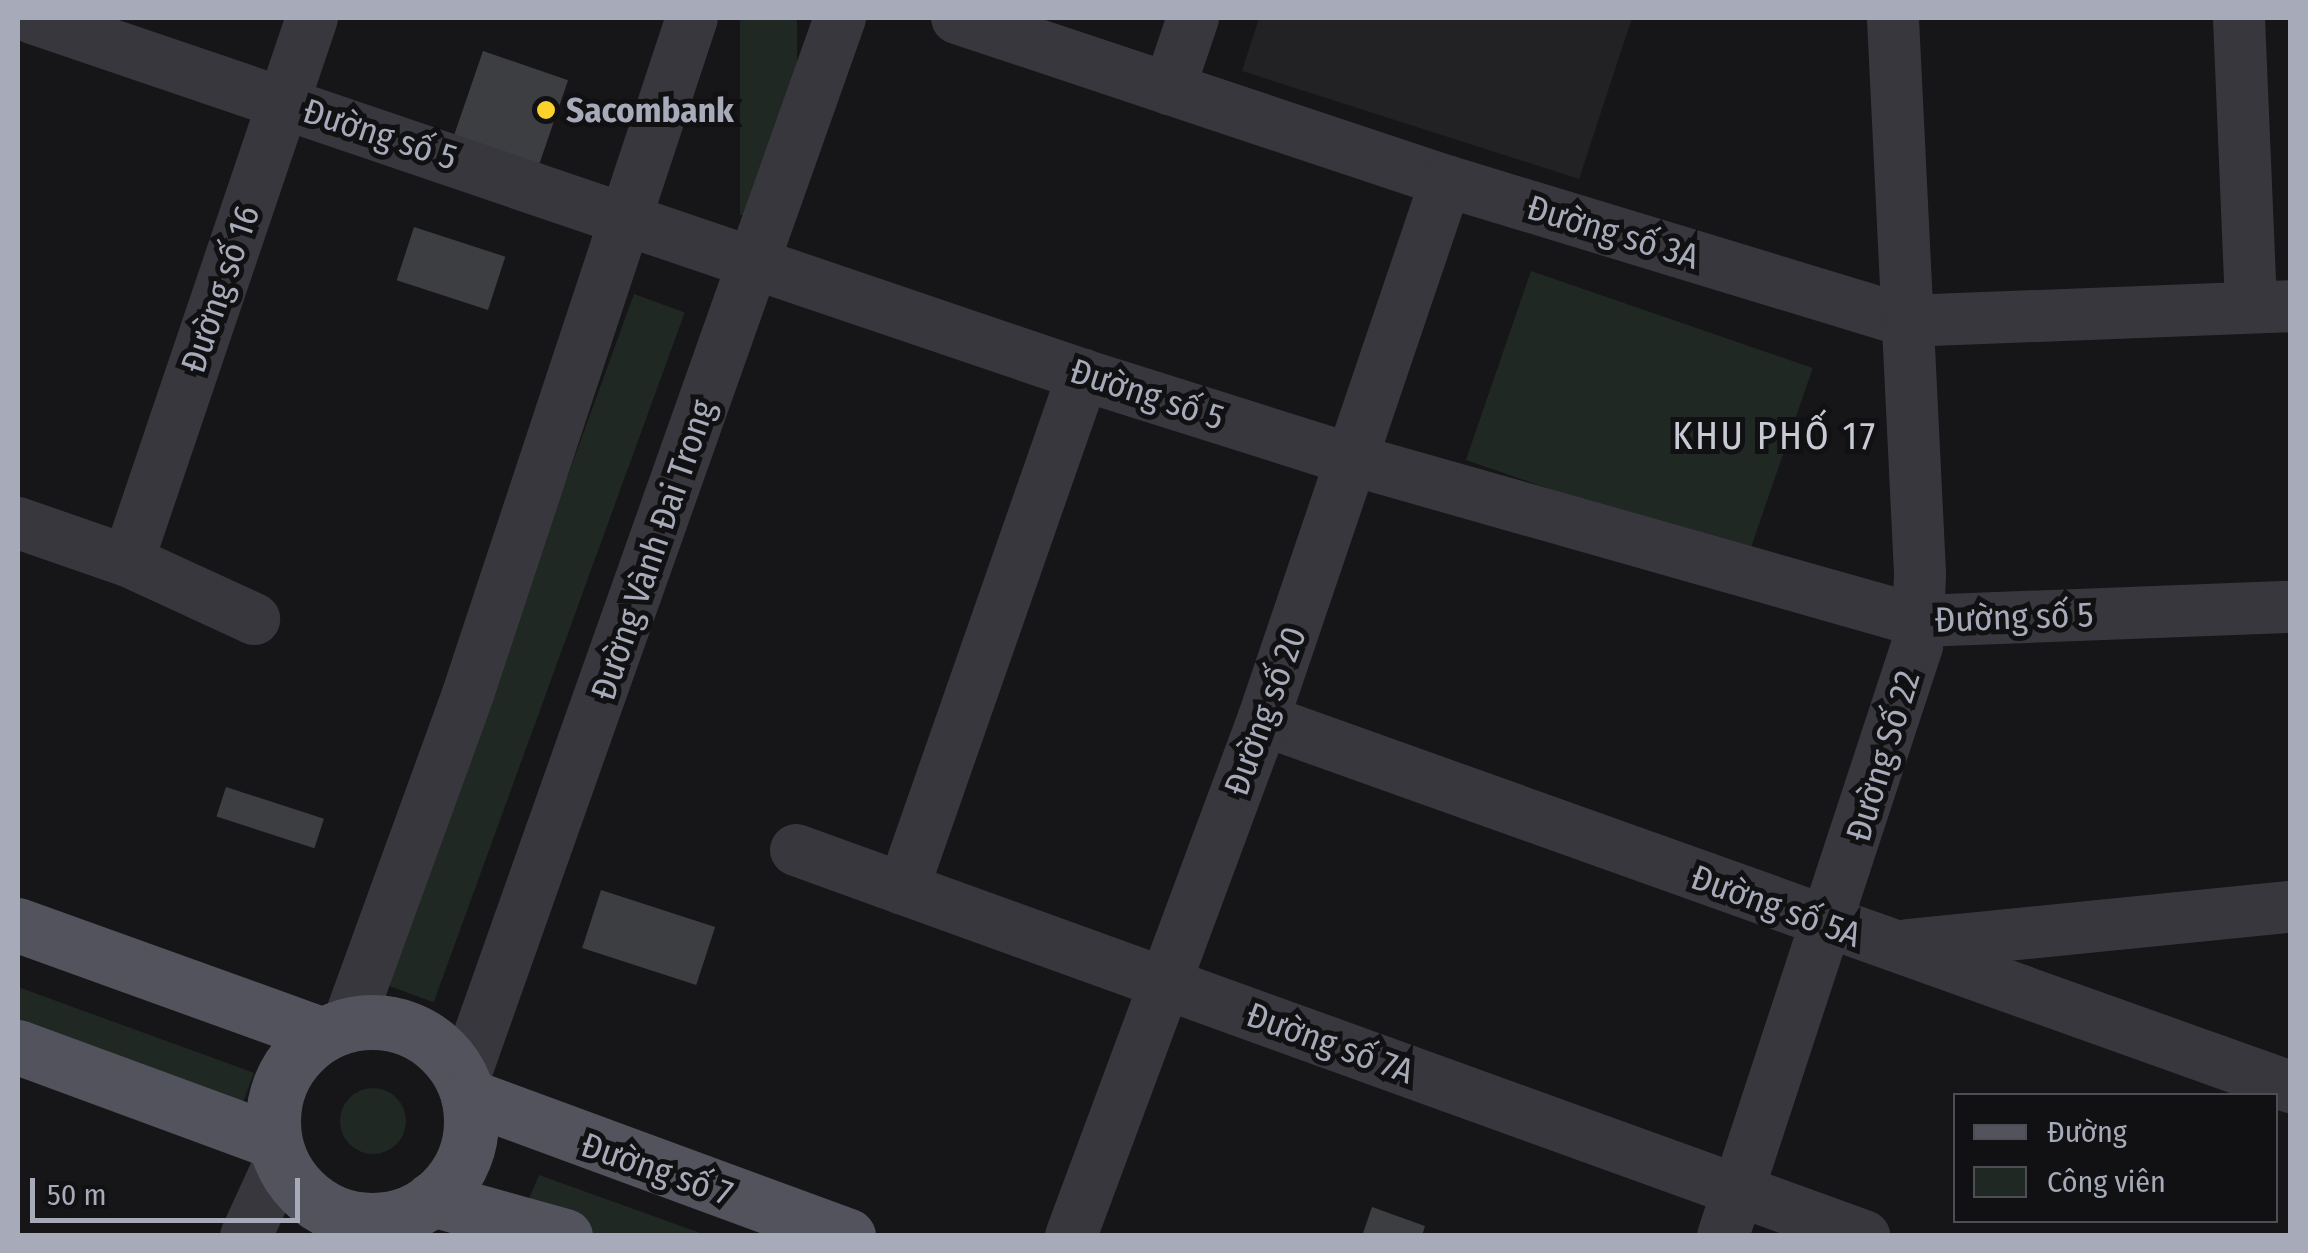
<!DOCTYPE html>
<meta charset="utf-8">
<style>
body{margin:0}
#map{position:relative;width:2308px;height:1253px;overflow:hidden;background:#161618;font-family:"Fira Sans Condensed",sans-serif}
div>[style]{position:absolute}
.built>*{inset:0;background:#222225}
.green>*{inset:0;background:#1f2822;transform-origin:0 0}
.round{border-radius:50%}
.building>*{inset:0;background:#3d3e42;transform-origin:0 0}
.minor>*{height:52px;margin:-26px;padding:0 26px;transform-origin:26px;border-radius:26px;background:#37373d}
.major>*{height:55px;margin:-27.5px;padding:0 27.5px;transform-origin:27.5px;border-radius:27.5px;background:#52535c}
.major>.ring{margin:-27.5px;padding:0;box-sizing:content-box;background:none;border:55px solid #52535c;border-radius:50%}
.dots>*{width:28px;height:28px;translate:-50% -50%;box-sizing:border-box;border:5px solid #111113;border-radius:50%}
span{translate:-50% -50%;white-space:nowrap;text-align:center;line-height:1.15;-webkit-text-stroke:10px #111113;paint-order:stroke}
.poi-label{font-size:35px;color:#a7aab8;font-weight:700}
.left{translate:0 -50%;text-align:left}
.street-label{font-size:35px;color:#a7aab8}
.neighbourhood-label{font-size:38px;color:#c8cad4;letter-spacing:2.5px}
.frame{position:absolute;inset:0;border:20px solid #a7aab8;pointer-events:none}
.legend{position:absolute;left:1953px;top:1093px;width:325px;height:130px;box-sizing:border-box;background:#111113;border:2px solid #4d4e55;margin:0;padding:12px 18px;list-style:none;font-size:30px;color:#a7aab8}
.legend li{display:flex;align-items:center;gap:20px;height:50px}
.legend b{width:50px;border:2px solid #4d4e55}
.scale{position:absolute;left:30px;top:1178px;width:270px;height:45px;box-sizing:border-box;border:5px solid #a7aab8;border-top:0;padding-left:12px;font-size:30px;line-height:35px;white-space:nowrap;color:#a7aab8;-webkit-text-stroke:8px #111113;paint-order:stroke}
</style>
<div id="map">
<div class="built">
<div style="clip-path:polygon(1259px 18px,1632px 18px,1579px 179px,1242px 71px)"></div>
</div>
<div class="green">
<div style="left:740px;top:18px;width:57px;height:197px"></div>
<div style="left:1531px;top:271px;width:298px;height:200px;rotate:19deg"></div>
<div style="left:634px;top:294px;width:54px;height:734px;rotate:20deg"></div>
<div style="left:18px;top:987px;width:251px;height:43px;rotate:20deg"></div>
<div class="round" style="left:340px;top:1088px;width:66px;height:66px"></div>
<div style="clip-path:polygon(539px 1175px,706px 1235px,586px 1235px,523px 1213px)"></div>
</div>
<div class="building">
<div style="left:483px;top:51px;width:90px;height:94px;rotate:19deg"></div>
<div style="left:414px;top:227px;width:96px;height:56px;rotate:18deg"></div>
<div style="left:226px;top:787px;width:103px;height:31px;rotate:18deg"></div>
<div style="left:601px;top:890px;width:120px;height:61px;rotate:18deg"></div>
<div style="clip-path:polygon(1372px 1207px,1425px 1226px,1422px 1236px,1362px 1236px)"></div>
</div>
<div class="minor">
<div style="left:32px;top:18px;width:1110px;rotate:18.76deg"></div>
<div style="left:1083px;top:375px;width:283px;rotate:17.5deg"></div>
<div style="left:1353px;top:460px;width:589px;rotate:15.85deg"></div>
<div style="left:1920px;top:621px;width:370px;rotate:-2.2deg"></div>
<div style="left:957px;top:18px;width:515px;rotate:18.43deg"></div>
<div style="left:1446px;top:181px;width:481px;rotate:16.9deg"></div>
<div style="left:1906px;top:321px;width:384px;rotate:-2.2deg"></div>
<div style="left:2239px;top:18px;width:289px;rotate:87.6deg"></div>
<div style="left:1169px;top:89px;width:75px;rotate:-71.3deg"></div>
<div style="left:18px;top:523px;width:116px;rotate:19.1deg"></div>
<div style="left:128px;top:561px;width:139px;rotate:24.7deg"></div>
<div style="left:128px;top:561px;width:573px;rotate:-71.28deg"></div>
<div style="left:1263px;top:720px;width:1091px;rotate:19.66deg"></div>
<div style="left:796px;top:850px;width:1136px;rotate:19.87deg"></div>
<div style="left:903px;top:889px;width:545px;rotate:-70.7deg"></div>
<div style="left:1907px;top:945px;width:385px;rotate:-5.7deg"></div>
<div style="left:348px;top:1024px;width:351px;rotate:-70deg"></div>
<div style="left:468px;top:694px;width:712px;rotate:-71.67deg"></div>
<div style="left:463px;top:1081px;width:1128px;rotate:-70.47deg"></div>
<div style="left:246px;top:1236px;width:84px;rotate:-65.3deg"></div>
<div style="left:383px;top:1236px;width:21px;rotate:-62deg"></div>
<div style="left:1071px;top:1236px;width:551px;rotate:-69.59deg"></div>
<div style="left:1263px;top:720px;width:569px;rotate:-71.25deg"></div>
<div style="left:1723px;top:1236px;width:621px;rotate:-71.8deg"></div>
<div style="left:1917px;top:646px;width:73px;rotate:-87.6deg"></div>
<div style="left:1920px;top:573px;width:556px;rotate:-92.79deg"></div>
</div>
<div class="major">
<div style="left:18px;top:925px;width:324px;rotate:19.8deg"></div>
<div class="ring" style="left:273px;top:1022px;width:143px;height:143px"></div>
<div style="left:18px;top:1047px;width:273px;rotate:20.2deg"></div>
<div style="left:468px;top:1096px;width:405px;rotate:20.2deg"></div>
<div style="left:432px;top:1199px;width:138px;rotate:15.5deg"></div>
</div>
<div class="dots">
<div style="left:546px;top:110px;background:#fad22b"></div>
</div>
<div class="poi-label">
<span class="left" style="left:566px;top:110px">Sacombank</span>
</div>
<div class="street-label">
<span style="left:380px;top:134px;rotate:18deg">Đường số 5</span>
<span style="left:1613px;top:232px;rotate:17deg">Đường số 3A</span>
<span style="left:220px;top:289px;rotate:-71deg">Đường số 16</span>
<span style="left:1147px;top:394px;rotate:18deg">Đường số 5</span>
<span style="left:653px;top:550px;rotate:-71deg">Đường Vành Đai Trong</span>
<span style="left:2014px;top:617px;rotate:-2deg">Đường số 5</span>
<span style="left:1265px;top:711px;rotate:-70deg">Đường số 20</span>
<span style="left:1883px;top:756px;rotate:-73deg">Đường Số 22</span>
<span style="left:1776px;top:906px;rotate:20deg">Đường số 5A</span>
<span style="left:1330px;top:1043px;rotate:20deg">Đường số 7A</span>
<span style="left:657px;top:1169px;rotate:19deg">Đường số 7</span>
</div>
<div class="neighbourhood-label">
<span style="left:1775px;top:437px">KHU PHỐ 17</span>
</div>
<div class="frame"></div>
<ul class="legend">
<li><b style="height:12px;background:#52535c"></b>Đường</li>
<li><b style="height:28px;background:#1f2822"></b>Công viên</li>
</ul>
<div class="scale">50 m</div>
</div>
